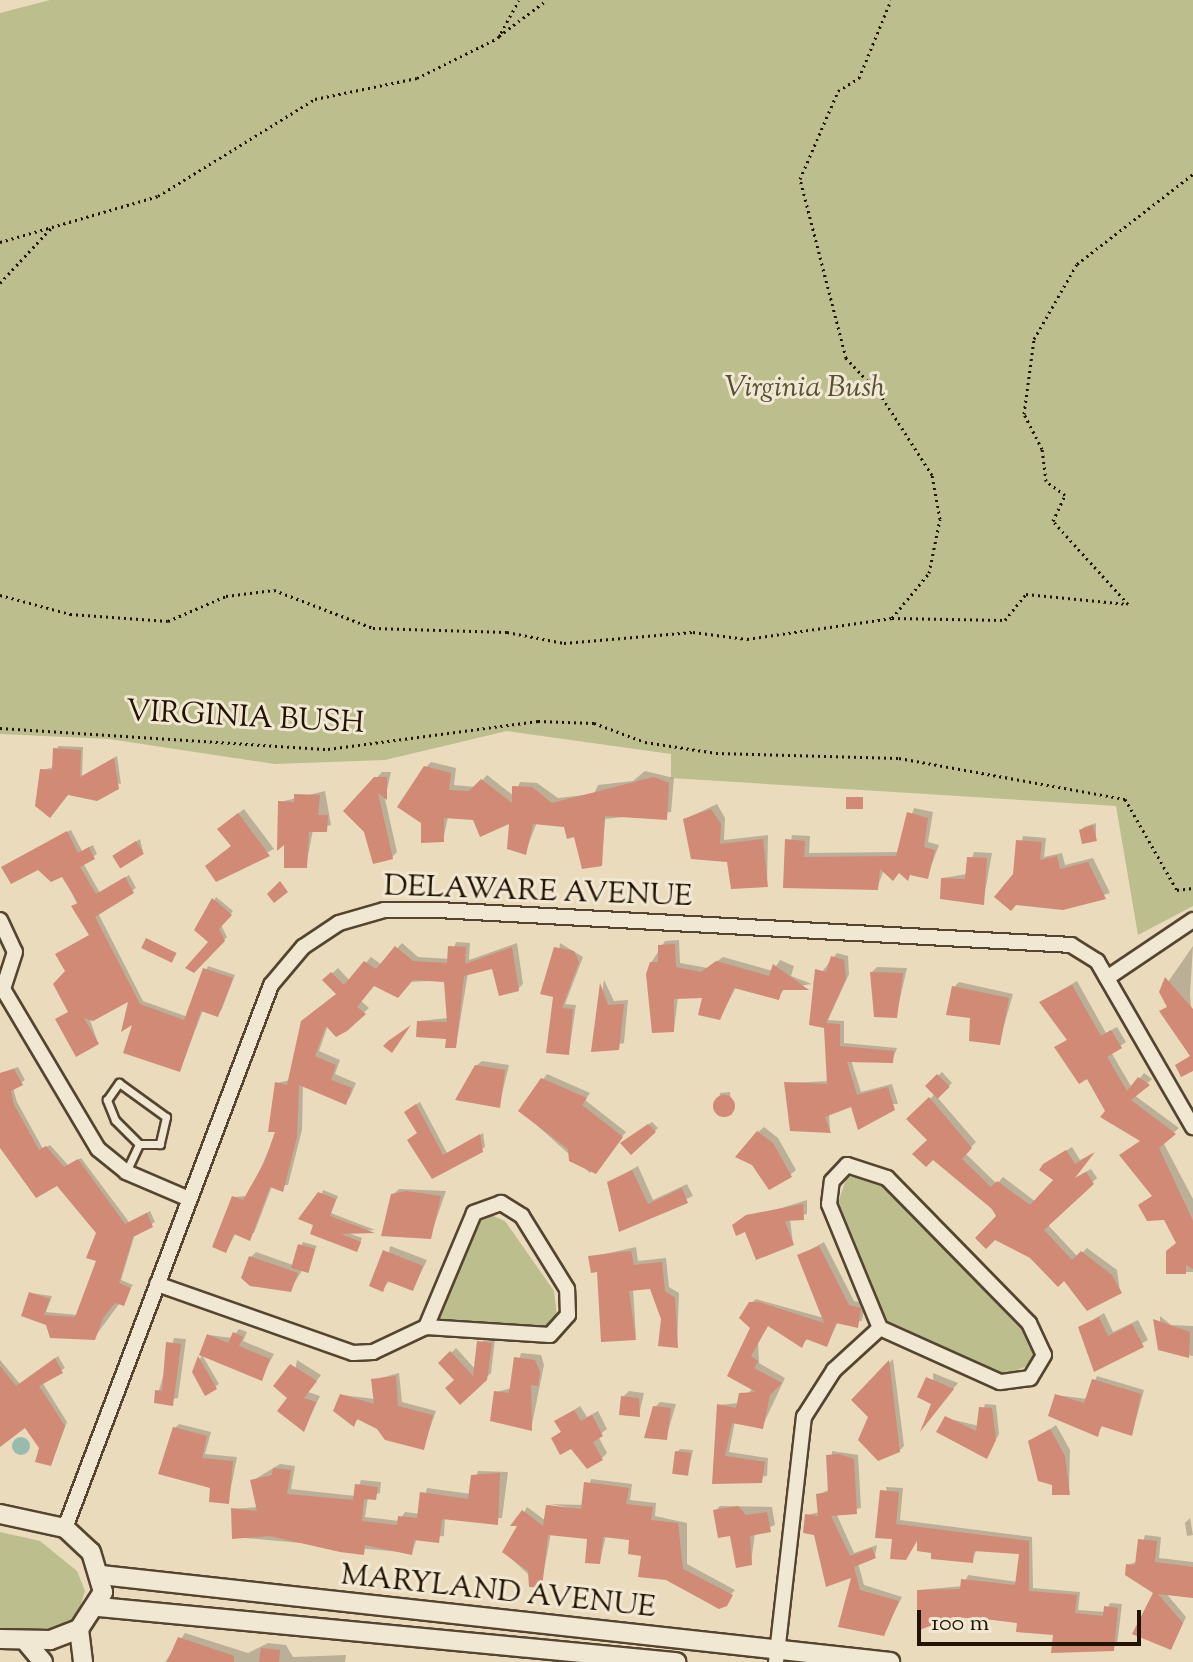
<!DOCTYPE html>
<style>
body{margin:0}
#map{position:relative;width:1193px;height:1662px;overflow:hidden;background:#eadbbd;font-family:"Sorts Mill Goudy",serif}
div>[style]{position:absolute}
.green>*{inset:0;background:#bdbe8d}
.water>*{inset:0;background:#98bbad}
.round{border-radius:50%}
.shadow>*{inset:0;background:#0003}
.building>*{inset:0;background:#d08a75;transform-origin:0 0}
.path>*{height:3px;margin-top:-1.5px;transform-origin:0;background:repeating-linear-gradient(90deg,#231301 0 2px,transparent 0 6px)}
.roads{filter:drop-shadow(2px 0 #554530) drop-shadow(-2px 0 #554530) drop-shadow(0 2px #554530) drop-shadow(0 -2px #554530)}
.service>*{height:7px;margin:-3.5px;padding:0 3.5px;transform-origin:3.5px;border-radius:3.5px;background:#f1e8d4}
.minor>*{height:14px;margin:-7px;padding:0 7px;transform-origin:7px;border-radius:7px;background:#f1e8d4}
.tertiary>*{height:18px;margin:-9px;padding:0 9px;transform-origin:9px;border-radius:9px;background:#f1e8d4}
span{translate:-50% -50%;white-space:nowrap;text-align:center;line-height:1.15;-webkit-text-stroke:6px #f1e8d4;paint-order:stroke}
.park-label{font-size:30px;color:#594f32;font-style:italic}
.street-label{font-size:30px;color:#231301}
.scale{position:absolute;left:917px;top:1610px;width:224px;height:36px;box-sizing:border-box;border:4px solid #231301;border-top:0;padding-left:10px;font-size:24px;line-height:28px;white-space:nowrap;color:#231301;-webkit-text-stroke:6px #f1e8d4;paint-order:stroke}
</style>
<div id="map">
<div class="green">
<div style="clip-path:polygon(50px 0,1193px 0,1193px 906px,1138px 935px,1116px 806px,671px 778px,671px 754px,507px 731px,385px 760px,275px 764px,109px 739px,0 734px,0 13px)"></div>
<div style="clip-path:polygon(847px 1176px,880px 1181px,1024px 1332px,1035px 1351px,1032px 1364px,1000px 1377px,885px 1323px,836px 1209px)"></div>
<div style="clip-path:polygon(491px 1215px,505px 1221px,554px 1291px,557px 1317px,546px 1336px,433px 1325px,479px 1217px)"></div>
<div style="clip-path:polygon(0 1532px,40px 1541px,77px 1571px,85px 1591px,75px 1622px,50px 1636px,0 1642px)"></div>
</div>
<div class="water">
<div class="round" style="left:12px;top:1437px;width:18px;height:18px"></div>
</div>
<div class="shadow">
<div style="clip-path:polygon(58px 746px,83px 747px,82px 776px,117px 756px,121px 784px,42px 770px,54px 767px)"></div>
<div style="clip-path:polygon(431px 762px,456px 768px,454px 785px,476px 787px,487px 775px,514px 796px,520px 782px,537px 783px,558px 798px,594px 794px,598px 785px,633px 781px,645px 771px,674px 778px,671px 812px,605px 819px,601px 864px,565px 825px,537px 822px,525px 853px,511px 821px,448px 817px,443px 840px,426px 767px)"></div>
<div style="clip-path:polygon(382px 772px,391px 772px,385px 799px,397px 852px,392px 857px,346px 811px)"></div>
<div style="clip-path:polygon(325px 791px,331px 825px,313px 830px,306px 866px,286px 866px,280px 802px)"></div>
<div style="clip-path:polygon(717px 804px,725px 818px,724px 840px,768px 835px,767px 885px,685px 819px)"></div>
<div style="clip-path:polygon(914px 808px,933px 812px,928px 842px,939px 845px,927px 877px,884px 870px,877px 888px,785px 886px,792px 835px,810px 836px,809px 853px,899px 852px)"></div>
<div style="clip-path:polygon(244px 809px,274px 849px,217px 879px,233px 846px,225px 824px)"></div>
<div style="clip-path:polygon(1096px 823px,1096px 839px,1081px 830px,1084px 827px)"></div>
<div style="clip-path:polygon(71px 830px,82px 851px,93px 845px,97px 854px,83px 863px,100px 893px,129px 875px,136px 888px,98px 913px,143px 1001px,188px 1017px,208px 966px,235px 975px,221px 1011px,203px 1010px,180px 1070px,136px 1021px,131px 998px,90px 1020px,98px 1043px,70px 1011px,67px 971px,91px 934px,63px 874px,7px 864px)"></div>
<div style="clip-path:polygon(1023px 836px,1046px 838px,1044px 857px,1062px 853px,1065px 865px,1093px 858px,1110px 893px,1063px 908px,1015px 875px)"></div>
<div style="clip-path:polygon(140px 839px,143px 852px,117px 853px)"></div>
<div style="clip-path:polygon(974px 852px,992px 853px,983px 903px,943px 878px,967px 874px)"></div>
<div style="clip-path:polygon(216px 897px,233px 911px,221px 925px,227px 937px,194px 971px,211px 941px,196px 929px)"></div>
<div style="clip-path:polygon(679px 940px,680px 963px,708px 968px,723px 957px,773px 971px,780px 960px,794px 966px,791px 976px,812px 984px,785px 988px,778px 998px,736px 987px,720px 1018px,704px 996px,678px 997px,674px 1030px,651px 963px,665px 941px)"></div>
<div style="clip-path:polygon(456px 942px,470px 943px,469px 960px,517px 943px,523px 984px,518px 989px,493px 967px,468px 973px,456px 1046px,419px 1021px,448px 1018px,446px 980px,374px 984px,360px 1000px,369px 1008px,346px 1029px,328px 1025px,319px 1051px,340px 1060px,335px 1074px,356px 1083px,350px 1097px,345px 1103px,303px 1085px,302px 1130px,288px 1185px,272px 1186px,254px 1233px,236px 1233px,226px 1251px,233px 1197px,248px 1196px,278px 1130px,277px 1083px,290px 1080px,338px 994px,325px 980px,338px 968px,350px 981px,371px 957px,382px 965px,402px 943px,418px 957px,450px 959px)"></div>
<div style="clip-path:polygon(560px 943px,583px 957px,565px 1004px,576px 1005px,569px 1052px,555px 995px)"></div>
<div style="clip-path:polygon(1193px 946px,1190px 994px,1193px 1036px,1162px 1011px,1169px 1006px,1161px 992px)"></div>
<div style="clip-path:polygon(837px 953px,848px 956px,849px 974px,828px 1020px,844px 1021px,844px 1043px,897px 1048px,892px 1061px,851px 1060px,861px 1092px,892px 1084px,898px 1104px,852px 1104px,829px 1113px,830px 1131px,786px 1083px,829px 1081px,829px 1041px,813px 983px)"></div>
<div style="clip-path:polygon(877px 967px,907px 968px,896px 1016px,872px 972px)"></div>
<div style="clip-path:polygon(604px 980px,614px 1001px,628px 1000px,624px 1043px,593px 1050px)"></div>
<div style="clip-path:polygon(1077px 981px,1106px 1033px,1117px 1027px,1126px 1042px,1111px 1052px,1132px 1088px,1144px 1073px,1152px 1079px,1134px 1095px,1179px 1128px,1163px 1142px,1193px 1199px,1193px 1272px,1168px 1272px,1178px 1243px,1165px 1218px,1140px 1205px,1154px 1195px,1143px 1140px,1108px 1111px,1088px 1076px,1056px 1048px,1068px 1039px,1041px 1002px)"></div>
<div style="clip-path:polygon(959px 982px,1013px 994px,999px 1043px,954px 987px)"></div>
<div style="clip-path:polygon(482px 1061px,509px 1065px,499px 1106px,476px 1066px)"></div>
<div style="clip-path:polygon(18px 1067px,25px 1080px,13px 1088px,17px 1102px,43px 1149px,50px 1145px,68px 1165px,81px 1158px,129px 1222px,150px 1211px,155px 1222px,135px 1234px,121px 1280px,133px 1285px,94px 1338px,52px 1337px,31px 1293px,52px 1296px,46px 1312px,78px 1315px,98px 1260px,99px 1233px,58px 1183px,0 1144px,0 1073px)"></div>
<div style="clip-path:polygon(942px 1072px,952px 1083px,937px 1097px,976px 1142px,965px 1153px,997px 1184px,1003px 1177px,1036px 1202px,1056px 1180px,1051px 1160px,1072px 1147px,1080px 1160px,1093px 1153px,1073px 1179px,1091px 1169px,1097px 1178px,1047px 1224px,1078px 1257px,1087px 1248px,1117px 1270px,1120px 1291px,998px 1216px,909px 1119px,935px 1094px,927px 1086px)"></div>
<div style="clip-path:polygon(547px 1074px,590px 1093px,585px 1100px,626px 1132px,590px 1173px,520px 1110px)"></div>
<div style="clip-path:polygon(730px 1092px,732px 1115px,717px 1115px,720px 1093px)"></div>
<div style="clip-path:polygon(420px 1102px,447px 1153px,483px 1133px,485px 1147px,433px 1176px,409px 1109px)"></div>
<div style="clip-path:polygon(652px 1122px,658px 1128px,631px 1152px,626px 1140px)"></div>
<div style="clip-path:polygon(764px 1127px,778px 1138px,796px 1170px,790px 1175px,758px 1132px)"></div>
<div style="clip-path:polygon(638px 1166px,653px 1200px,687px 1184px,693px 1196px,620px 1229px,609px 1183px)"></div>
<div style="clip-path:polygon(399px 1189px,446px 1191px,430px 1237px,393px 1195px)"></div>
<div style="clip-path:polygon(323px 1190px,338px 1196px,331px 1213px,375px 1230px,345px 1232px,362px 1238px,359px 1246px,312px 1233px)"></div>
<div style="clip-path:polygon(807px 1200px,807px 1214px,790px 1219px,793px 1244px,739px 1221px)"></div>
<div style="clip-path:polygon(303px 1242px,317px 1246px,290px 1290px,251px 1257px,256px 1252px,293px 1265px)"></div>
<div style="clip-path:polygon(824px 1242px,854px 1301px,865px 1303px,862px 1321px,838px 1322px,827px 1345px,808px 1338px,802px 1345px,769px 1324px,758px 1341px,759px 1363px,785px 1378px,762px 1427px,735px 1421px,729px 1452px,768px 1458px,767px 1476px,714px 1482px,719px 1405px,739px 1403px,753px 1388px,730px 1375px,753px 1328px,750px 1304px,756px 1299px,824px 1318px,799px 1256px)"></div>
<div style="clip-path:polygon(390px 1246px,427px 1260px,413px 1289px,390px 1280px,383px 1289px)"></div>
<div style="clip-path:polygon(636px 1247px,638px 1261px,666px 1258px,669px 1287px,679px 1293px,677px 1346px,652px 1286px,633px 1288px,636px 1338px,590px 1257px)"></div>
<div style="clip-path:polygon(1104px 1313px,1113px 1332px,1138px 1320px,1148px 1340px,1095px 1369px,1080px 1328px)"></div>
<div style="clip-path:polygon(1160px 1316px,1171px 1325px,1193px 1326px,1193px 1356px,1160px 1349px)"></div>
<div style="clip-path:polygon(239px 1329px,247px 1332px,243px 1341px,274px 1354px,261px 1378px,209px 1335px,232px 1338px)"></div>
<div style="clip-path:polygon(484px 1337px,495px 1339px,491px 1373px,460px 1402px,456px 1380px,441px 1363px,456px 1348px,476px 1370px)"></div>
<div style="clip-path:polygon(174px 1338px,186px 1339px,178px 1398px,156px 1401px)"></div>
<div style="clip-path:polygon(521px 1353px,541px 1355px,544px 1365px,531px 1429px,496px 1392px,512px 1388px)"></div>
<div style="clip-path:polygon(202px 1355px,219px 1384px,206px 1393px,194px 1372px)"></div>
<div style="clip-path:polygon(58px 1356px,65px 1368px,42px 1382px,67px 1422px,51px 1464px,26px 1425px,0 1444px,0 1360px,20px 1384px)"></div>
<div style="clip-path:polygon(893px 1359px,904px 1446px,899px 1451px,853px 1400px)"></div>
<div style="clip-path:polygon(297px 1360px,321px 1375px,308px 1392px,320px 1396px,304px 1430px,290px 1398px)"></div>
<div style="clip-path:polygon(399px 1373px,402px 1402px,436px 1411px,423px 1448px,359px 1418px,353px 1424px,342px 1395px,375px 1399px,373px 1380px)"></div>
<div style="clip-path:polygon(933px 1373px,958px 1383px,922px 1427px,934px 1404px)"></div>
<div style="clip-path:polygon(1097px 1376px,1144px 1390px,1132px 1434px,1103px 1425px,1097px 1434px,1056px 1395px,1087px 1399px)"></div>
<div style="clip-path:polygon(629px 1391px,644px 1393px,639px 1415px,623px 1397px)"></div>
<div style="clip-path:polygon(660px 1402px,676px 1404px,666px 1438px,655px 1407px)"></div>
<div style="clip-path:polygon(985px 1404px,996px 1405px,999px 1434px,987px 1456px,946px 1418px,979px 1426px)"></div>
<div style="clip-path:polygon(580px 1406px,587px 1417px,598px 1411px,607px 1429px,598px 1436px,607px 1453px,602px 1458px,553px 1438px,562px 1431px,557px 1421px)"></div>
<div style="clip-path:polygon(179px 1424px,211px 1432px,205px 1454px,237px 1457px,228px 1502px,175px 1428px)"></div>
<div style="clip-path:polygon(1056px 1425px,1070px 1450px,1069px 1493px,1054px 1484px,1031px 1442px)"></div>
<div style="clip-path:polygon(680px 1449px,693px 1450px,688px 1473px,677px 1452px)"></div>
<div style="clip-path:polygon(832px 1451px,858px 1455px,861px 1508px,836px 1513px,854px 1553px,877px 1545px,875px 1556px,858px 1563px,864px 1585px,902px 1597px,883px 1634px,840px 1625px,854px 1575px,807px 1515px,820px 1512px,818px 1495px,830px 1489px)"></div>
<div style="clip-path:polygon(280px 1464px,295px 1466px,291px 1489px,355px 1496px,361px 1480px,381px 1482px,380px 1493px,368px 1497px,365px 1517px,399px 1521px,405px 1512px,420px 1514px,427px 1488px,471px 1494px,478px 1471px,508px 1472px,502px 1518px,445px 1518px,444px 1536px,417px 1538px,412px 1553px,234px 1537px,233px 1509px,258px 1507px,252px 1481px)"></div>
<div style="clip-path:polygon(591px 1479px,632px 1484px,630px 1500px,656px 1503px,655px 1516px,687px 1523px,687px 1564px,735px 1590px,719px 1607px,643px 1554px,632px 1538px,606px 1535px,600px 1562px,589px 1537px,551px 1533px,541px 1586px,504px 1552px,527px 1507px,546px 1521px,548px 1505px,591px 1512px,550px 1504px,584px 1505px)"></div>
<div style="clip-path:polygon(886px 1487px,903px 1488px,900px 1520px,1032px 1537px,1033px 1588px,1080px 1592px,1078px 1610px,1106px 1612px,1110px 1603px,1122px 1604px,1117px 1645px,919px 1590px,963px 1586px,968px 1575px,1018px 1582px,1021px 1552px,977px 1549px,972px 1561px,933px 1551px,919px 1537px,894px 1537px)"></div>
<div style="clip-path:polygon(720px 1506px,772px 1507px,775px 1525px,755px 1533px,751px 1563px,715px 1511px)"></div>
<div style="clip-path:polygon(1190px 1518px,1193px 1535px,1187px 1536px,1185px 1523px)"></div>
<div style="clip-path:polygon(1145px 1535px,1161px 1537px,1159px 1558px,1193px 1562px,1193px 1596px,1165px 1592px,1186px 1617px,1171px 1648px,1156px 1592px,1128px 1565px,1138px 1561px)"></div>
<div style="clip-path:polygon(185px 1633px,248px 1653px,268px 1643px,286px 1645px,293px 1657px,346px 1655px,345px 1662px,165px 1662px)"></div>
</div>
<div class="building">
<div style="clip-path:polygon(53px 748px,81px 750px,80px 777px,114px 758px,119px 789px,97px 801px,68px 795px,50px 818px,35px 806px,40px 769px,52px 770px)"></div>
<div style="clip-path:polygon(424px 766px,451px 773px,449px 790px,469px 791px,481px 779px,512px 803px,512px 786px,532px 787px,552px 803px,654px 777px,669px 783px,667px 820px,605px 816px,602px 866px,582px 869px,574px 837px,567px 839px,564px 827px,533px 824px,526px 855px,507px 849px,509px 824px,480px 837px,473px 820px,444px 818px,444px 842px,421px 843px,421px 823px,397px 807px)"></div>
<div style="clip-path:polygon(374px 777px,387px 777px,387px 800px,378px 793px,393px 859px,373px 864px,364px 832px,343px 811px)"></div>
<div style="clip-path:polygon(294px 794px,320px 795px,318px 815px,328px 815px,327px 832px,309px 832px,307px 868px,284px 868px,284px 845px,277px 851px,278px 801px,294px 802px)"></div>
<div style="left:846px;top:797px;width:17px;height:12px"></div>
<div style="clip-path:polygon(711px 809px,721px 824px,720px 844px,763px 839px,768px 887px,731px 889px,727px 862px,691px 859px,683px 819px)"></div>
<div style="clip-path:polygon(907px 812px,928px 818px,924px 847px,935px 850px,928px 879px,910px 875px,908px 881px,899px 873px,893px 881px,880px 869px,878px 890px,783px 888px,785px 839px,805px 841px,804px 857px,896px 856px)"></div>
<div style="clip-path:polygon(238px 813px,270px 856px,216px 882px,205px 866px,231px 846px,217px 829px)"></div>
<div style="clip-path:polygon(1093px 825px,1097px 841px,1082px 844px,1079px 830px)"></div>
<div style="clip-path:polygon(67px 831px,78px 853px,89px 847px,95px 859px,80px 867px,96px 894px,125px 877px,134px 893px,95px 917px,140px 1004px,184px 1020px,203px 968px,233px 978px,218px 1017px,201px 1011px,180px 1072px,123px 1053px,132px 1025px,121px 1032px,128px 1002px,93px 1021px,84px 1018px,99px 1044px,76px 1057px,55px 1019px,68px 1012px,53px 984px,65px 971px,55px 954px,89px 935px,71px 906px,78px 903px,62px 877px,51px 882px,38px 870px,11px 884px,1px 867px)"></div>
<div style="clip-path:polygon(1016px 840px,1042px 842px,1040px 860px,1057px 856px,1060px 869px,1088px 862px,1106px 899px,1063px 910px,1016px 905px,1011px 911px,994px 897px,1013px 874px)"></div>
<div style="left:136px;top:841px;width:15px;height:28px;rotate:58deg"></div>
<div style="clip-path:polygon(967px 857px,987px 858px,984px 905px,940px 899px,941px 878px,965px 879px)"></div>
<div style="clip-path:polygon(280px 881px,288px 892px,274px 903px,267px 894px)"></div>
<div style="clip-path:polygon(212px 898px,232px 915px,219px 929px,225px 941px,194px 973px,185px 968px,208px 942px,194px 930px)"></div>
<div style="left:146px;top:938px;width:34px;height:11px;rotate:26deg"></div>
<div style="clip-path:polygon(675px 944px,676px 967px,701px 972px,716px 961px,769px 976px,773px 964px,809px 990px,782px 990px,779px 1000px,734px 988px,720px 1020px,698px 1015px,702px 998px,674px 999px,674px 1032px,652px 1033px,646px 974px,650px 962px,658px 962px,658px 945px)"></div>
<div style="clip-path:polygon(395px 946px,413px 961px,447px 963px,448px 946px,466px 947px,465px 964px,512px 947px,519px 991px,499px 996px,492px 969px,464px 976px,456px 1048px,445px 1048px,446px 1039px,416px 1037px,417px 1021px,447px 1022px,444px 982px,413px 980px,398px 998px,374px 986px,357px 1007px,366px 1014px,347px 1031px,336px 1037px,326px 1026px,315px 1056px,336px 1065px,331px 1080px,352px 1088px,346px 1105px,299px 1085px,297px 1137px,283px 1192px,270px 1187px,250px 1241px,234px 1234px,226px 1253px,212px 1247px,232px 1196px,243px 1200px,264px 1163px,275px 1132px,268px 1132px,275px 1082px,287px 1085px,301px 1021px,336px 994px,322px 980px,331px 972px,344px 985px,364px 961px,376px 969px)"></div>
<div style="clip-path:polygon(554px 947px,574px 951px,579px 962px,562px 1008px,573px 1009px,569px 1055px,546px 1053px,553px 997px,540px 994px)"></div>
<div style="clip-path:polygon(831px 956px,844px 960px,846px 979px,826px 1023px,840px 1024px,840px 1046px,894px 1051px,893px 1063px,847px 1062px,857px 1095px,888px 1087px,895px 1110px,858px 1130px,851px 1107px,825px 1117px,831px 1133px,790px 1131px,784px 1082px,827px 1084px,824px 1028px,809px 1025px,815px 969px,826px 972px)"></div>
<div style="clip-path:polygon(870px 972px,903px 973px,897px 1018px,874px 1017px)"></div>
<div style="clip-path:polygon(1165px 977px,1193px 1009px,1193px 1071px,1181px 1077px,1175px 1065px,1190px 1056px,1159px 1011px,1167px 1007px,1159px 992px)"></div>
<div style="clip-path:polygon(600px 983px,608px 1005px,624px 1004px,619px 1050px,591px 1052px)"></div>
<div style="clip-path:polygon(1072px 985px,1101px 1036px,1111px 1030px,1122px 1048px,1107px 1057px,1127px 1091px,1138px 1077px,1150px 1085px,1131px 1100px,1176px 1134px,1159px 1148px,1193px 1221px,1193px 1269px,1186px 1265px,1186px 1274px,1166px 1274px,1166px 1251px,1176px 1243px,1164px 1220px,1147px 1221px,1138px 1205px,1152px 1196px,1119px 1155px,1140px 1141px,1100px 1117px,1105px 1111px,1087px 1079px,1079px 1084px,1054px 1047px,1067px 1040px,1039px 1002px)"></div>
<div style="clip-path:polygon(952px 986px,1009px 998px,1000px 1045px,969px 1041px,970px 1018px,946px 1015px)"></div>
<div style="clip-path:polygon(411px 1025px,392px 1053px,383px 1046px,388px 1041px)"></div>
<div style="clip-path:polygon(475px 1065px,505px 1070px,500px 1108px,455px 1100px)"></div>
<div style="clip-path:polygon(14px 1069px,23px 1085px,11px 1091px,14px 1105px,39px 1150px,46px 1146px,64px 1167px,78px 1159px,125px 1224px,147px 1213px,153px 1227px,133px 1237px,119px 1283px,131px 1288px,124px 1306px,115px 1303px,103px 1318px,95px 1340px,50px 1338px,46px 1325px,21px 1316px,29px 1292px,50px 1299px,44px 1315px,75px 1317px,96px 1261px,86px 1258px,96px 1233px,57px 1186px,36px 1198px,0 1148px,0 1073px)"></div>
<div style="left:937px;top:1074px;width:18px;height:17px;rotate:45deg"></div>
<div style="clip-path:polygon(541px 1078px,587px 1098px,582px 1105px,623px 1137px,596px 1174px,569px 1161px,568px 1149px,518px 1111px)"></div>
<div class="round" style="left:713px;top:1095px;width:22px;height:22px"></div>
<div style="clip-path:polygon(929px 1097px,972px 1148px,962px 1159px,991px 1187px,997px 1181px,1030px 1205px,1053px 1180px,1039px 1170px,1043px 1164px,1066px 1150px,1075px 1164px,1095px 1152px,1075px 1178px,1086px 1172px,1094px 1184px,1044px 1230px,1072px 1260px,1081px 1251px,1112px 1275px,1122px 1293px,1087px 1311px,1064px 1281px,1058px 1287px,1030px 1258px,995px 1240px,986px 1249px,975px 1238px,996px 1216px,992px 1209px,933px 1160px,926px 1167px,912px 1154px,927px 1140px,906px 1119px)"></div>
<div style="clip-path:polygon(416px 1104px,443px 1155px,480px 1134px,483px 1152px,432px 1179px,407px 1140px,417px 1133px,404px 1112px)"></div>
<div style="clip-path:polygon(648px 1124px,656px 1132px,631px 1155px,620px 1143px)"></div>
<div style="clip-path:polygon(757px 1131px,773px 1143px,792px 1177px,769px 1190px,752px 1165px,735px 1157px)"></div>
<div style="clip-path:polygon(632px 1170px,648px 1204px,682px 1188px,688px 1203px,619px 1232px,607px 1182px)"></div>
<div style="clip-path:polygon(406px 1191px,441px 1196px,431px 1239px,381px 1236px,391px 1194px)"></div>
<div style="clip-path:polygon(318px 1192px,336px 1199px,330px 1216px,375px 1233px,341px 1234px,361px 1242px,357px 1252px,310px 1234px,313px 1225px,298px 1219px)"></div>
<div style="clip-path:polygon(803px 1204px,804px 1220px,785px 1221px,794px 1245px,756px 1260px,745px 1232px,736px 1236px,732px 1225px,746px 1215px)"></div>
<div style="left:298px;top:1244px;width:18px;height:25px;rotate:16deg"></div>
<div style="clip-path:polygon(819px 1246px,849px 1305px,861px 1308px,858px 1328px,836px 1323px,827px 1347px,806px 1339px,802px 1348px,768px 1326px,751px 1356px,758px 1361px,754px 1368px,782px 1383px,770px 1395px,763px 1429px,732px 1423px,725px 1456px,765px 1462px,762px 1483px,712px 1484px,717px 1404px,736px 1408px,739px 1393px,756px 1392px,727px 1376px,750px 1328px,739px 1318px,749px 1302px,759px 1302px,824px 1323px,797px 1255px)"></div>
<div style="clip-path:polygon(383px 1250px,423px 1266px,413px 1291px,387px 1281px,383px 1292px,369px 1286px)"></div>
<div style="clip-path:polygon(631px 1251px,634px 1265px,662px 1262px,665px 1291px,675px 1298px,678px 1348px,658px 1346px,661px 1319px,650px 1289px,629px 1291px,636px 1340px,601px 1342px,597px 1272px,591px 1273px,588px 1256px)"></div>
<div style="clip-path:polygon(249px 1256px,298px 1273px,291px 1292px,250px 1286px,241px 1278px)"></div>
<div style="clip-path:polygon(1099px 1317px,1108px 1336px,1132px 1324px,1144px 1347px,1094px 1372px,1078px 1327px)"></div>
<div style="clip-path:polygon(1153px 1319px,1190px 1332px,1189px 1358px,1158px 1350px)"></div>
<div style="clip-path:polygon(233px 1332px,243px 1337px,239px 1346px,270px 1359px,262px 1381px,199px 1355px,207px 1334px,228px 1343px)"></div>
<div style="clip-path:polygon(477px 1341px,492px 1343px,487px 1380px,460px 1405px,445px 1388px,454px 1380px,438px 1363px,450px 1351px,473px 1376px)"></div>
<div style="clip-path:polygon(166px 1342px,181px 1344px,173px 1406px,154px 1403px,155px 1390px,162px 1391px)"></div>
<div style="clip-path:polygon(198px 1356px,217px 1389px,205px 1396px,192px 1372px)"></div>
<div style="clip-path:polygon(514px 1357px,535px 1360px,540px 1372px,538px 1386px,531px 1385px,532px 1431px,490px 1421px,494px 1391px,509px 1393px)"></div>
<div style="clip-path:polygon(55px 1358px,63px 1373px,39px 1386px,65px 1426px,51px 1466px,35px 1462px,39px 1448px,25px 1428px,0 1447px,0 1366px,16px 1386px)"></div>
<div style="clip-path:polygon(889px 1360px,900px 1452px,878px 1461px,858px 1440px,868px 1417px,851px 1400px)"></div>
<div style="clip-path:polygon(290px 1364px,317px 1381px,304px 1398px,316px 1402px,304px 1432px,277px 1411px,287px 1398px,273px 1386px)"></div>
<div style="clip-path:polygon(396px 1376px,398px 1406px,433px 1415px,424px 1450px,385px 1440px,377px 1429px,357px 1419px,354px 1427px,333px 1411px,340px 1394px,374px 1404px,371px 1379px)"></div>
<div style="clip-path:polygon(926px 1377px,954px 1389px,920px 1432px,931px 1404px,917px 1397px)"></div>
<div style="clip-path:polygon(1092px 1379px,1141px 1394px,1132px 1436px,1101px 1426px,1098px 1437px,1048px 1416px,1055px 1394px,1084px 1403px)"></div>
<div style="clip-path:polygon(621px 1396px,639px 1398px,640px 1417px,619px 1415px)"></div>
<div style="clip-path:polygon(653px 1406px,671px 1408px,667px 1440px,644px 1438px)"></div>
<div style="clip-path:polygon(979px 1407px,992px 1408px,996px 1440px,987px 1459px,936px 1432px,945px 1416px,976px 1431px)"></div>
<div style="clip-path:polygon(574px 1410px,581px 1421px,592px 1415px,603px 1436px,593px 1442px,603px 1460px,587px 1469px,571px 1449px,560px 1455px,551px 1438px,561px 1432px,554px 1421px)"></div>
<div style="clip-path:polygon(173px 1427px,207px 1436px,202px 1458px,233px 1461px,229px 1504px,209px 1502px,210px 1488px,158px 1474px)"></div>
<div style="clip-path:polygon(1050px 1429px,1065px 1456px,1070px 1495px,1052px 1495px,1052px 1485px,1038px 1481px,1028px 1441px)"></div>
<div style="left:675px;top:1451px;width:16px;height:23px;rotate:7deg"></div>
<div style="clip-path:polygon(839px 1454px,854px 1459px,857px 1514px,831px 1516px,850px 1556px,872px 1548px,876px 1558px,854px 1567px,860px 1590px,899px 1601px,884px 1636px,838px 1627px,851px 1578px,826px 1587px,814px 1535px,803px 1533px,805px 1514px,818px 1516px,816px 1494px,828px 1492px,826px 1455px)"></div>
<div style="clip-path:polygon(273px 1468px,291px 1470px,287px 1494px,353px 1500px,355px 1484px,378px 1487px,376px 1500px,364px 1499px,362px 1521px,397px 1525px,398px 1516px,417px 1518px,420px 1492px,468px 1499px,471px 1475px,500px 1473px,498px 1525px,442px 1519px,439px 1543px,414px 1540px,412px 1555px,365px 1545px,364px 1555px,340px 1552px,270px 1536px,232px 1539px,231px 1508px,257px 1511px,250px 1480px,272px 1475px)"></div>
<div style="clip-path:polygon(584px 1482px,629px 1488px,626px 1504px,653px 1507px,651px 1520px,678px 1523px,683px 1569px,733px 1595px,727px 1606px,719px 1609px,666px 1580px,638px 1577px,641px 1556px,628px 1554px,629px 1540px,603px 1537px,600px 1564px,585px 1563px,587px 1539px,548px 1535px,542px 1588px,529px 1587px,528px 1571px,502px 1552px,517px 1526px,510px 1526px,522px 1510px,543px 1526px,546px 1505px,581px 1509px)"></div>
<div style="clip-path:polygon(880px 1490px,899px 1492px,896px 1524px,1029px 1541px,1029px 1591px,1077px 1595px,1075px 1613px,1103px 1616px,1104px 1606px,1118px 1608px,1114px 1651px,1051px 1653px,1053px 1635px,1016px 1632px,1017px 1623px,993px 1620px,953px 1617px,917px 1631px,917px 1590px,960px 1589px,961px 1579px,1015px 1585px,1019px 1554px,974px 1551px,973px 1563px,931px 1559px,931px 1553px,917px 1551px,917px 1541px,906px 1560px,890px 1559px,892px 1539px,875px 1538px)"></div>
<div style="clip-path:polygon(738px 1506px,746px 1515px,767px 1512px,771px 1532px,750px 1536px,752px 1565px,736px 1568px,730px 1536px,718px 1538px,713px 1510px)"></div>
<div style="clip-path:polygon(1138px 1539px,1157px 1541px,1155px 1562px,1193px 1567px,1193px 1598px,1158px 1594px,1183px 1623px,1171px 1650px,1132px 1634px,1153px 1593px,1125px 1575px,1126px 1564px,1135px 1565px)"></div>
<div style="clip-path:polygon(178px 1637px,234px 1656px,234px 1662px,167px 1662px)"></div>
<div style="clip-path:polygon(261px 1648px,280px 1650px,279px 1662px,259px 1662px)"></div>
</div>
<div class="path">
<div style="left:499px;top:36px;width:60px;rotate:-36.9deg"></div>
<div style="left:0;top:242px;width:165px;rotate:-16.2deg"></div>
<div style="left:158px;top:196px;width:185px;rotate:-31.7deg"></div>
<div style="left:315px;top:99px;width:104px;rotate:-11.6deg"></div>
<div style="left:417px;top:78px;width:90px;rotate:-26.3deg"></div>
<div style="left:498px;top:38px;width:43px;rotate:-61.1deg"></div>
<div style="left:0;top:283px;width:78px;rotate:-47.1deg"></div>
<div style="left:0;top:595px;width:73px;rotate:15.2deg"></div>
<div style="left:70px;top:614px;width:98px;rotate:4.1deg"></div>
<div style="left:168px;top:621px;width:63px;rotate:-23.3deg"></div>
<div style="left:226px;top:596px;width:48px;rotate:-7.1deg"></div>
<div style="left:274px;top:590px;width:106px;rotate:21deg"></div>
<div style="left:373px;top:628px;width:134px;rotate:1.7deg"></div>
<div style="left:507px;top:632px;width:58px;rotate:10.9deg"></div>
<div style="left:564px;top:643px;width:129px;rotate:-4.9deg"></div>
<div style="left:693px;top:632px;width:54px;rotate:7.4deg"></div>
<div style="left:747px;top:639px;width:147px;rotate:-8.2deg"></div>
<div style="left:892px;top:618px;width:58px;rotate:-50.6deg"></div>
<div style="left:929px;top:573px;width:55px;rotate:-78.5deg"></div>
<div style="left:940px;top:519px;width:45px;rotate:-100.3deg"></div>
<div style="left:932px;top:475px;width:96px;rotate:-122.7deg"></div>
<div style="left:880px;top:394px;width:50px;rotate:-133.4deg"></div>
<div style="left:846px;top:358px;width:185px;rotate:-104.4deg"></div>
<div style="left:800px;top:179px;width:96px;rotate:-66.6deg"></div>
<div style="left:838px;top:91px;width:25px;rotate:-32deg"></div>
<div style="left:859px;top:78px;width:84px;rotate:-67.7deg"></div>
<div style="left:892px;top:618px;width:113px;rotate:1deg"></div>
<div style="left:1005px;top:620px;width:33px;rotate:-51deg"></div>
<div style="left:1026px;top:594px;width:102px;rotate:5.6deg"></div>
<div style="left:1128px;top:604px;width:112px;rotate:-132.1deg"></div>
<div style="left:1053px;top:521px;width:29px;rotate:-65deg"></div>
<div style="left:1065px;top:495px;width:24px;rotate:-144deg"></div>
<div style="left:1046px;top:481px;width:32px;rotate:-97deg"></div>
<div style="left:1042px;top:449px;width:39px;rotate:-117deg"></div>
<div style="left:1024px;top:414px;width:76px;rotate:-82.4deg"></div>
<div style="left:1034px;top:339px;width:86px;rotate:-60.2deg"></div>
<div style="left:1077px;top:264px;width:147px;rotate:-37.8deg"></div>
<div style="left:0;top:728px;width:329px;rotate:3.7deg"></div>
<div style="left:328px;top:749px;width:212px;rotate:-7.6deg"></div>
<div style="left:538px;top:721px;width:56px;rotate:2deg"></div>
<div style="left:594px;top:723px;width:54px;rotate:20.4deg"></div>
<div style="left:645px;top:742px;width:72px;rotate:8.8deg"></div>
<div style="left:716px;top:753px;width:183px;rotate:1.6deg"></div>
<div style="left:899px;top:758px;width:230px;rotate:10.3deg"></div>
<div style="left:1125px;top:799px;width:105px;rotate:60.3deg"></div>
<div style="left:1177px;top:890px;width:16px;rotate:-7deg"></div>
</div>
<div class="roads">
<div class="service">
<div style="left:119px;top:1083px;width:58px;rotate:35.9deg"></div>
<div style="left:166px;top:1117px;width:28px;rotate:103deg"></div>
<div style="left:160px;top:1144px;width:21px;rotate:180deg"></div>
<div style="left:139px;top:1144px;width:34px;rotate:-135deg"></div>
<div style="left:115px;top:1120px;width:22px;rotate:-112deg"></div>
<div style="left:107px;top:1100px;width:21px;rotate:-55deg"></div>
<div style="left:126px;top:1172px;width:31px;rotate:-65deg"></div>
</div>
<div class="minor">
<div style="left:0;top:920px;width:35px;rotate:65deg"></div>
<div style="left:15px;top:952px;width:39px;rotate:108deg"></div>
<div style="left:1107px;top:978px;width:104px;rotate:-34deg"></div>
<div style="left:3px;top:989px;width:186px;rotate:59.3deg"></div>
<div style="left:98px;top:1149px;width:36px;rotate:39deg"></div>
<div style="left:126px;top:1172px;width:69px;rotate:23.2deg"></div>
<div style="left:847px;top:1165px;width:42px;rotate:18deg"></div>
<div style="left:887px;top:1178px;width:203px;rotate:45.6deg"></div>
<div style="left:1029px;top:1323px;width:35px;rotate:65deg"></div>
<div style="left:1044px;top:1355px;width:27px;rotate:121deg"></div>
<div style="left:1030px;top:1378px;width:30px;rotate:172deg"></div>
<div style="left:1000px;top:1382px;width:132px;rotate:-155.8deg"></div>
<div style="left:880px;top:1328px;width:134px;rotate:-112.4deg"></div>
<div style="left:829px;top:1204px;width:23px;rotate:-83deg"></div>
<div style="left:832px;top:1181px;width:22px;rotate:-47deg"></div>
<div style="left:157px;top:1284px;width:208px;rotate:19.4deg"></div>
<div style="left:353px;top:1353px;width:20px;rotate:-3deg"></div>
<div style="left:373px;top:1352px;width:59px;rotate:-25.3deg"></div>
<div style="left:426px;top:1327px;width:124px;rotate:3.7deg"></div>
<div style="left:550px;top:1335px;width:27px;rotate:-48deg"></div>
<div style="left:568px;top:1315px;width:26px;rotate:-92deg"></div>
<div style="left:567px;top:1289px;width:86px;rotate:-121.7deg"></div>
<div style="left:522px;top:1216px;width:25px;rotate:-148deg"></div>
<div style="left:501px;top:1203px;width:29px;rotate:160deg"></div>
<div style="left:474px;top:1213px;width:124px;rotate:112.8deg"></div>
<div style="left:65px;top:1528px;width:581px;rotate:-69.22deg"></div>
<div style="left:271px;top:985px;width:50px;rotate:-49.9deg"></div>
<div style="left:303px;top:947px;width:43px;rotate:-33.7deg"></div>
<div style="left:339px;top:923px;width:47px;rotate:-16.1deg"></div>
<div style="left:384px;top:910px;width:54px"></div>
<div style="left:438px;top:910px;width:634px;rotate:3.16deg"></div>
<div style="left:1071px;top:945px;width:31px;rotate:32deg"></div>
<div style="left:1097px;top:961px;width:192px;rotate:60deg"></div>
<div style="left:776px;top:1662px;width:247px;rotate:-83.5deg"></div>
<div style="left:804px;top:1417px;width:56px;rotate:-57.4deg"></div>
<div style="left:834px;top:1370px;width:62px;rotate:-42.4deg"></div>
</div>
<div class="tertiary">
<div style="left:0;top:1514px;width:66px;rotate:12.2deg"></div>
<div style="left:65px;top:1528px;width:35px;rotate:43deg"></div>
<div style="left:91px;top:1552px;width:42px;rotate:73.3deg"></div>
<div style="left:103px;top:1592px;width:44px;rotate:123deg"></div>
<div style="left:79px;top:1629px;width:31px;rotate:159deg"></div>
<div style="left:50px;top:1640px;width:50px;rotate:-178.9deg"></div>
<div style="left:101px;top:1575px;width:794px;rotate:6.29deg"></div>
<div style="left:99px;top:1607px;width:580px;rotate:5.45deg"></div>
<div style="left:79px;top:1629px;width:33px;rotate:83deg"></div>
<div style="left:27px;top:1643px;width:25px;rotate:50deg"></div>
</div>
</div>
<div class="park-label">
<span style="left:805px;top:389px">Virginia Bush</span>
</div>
<div class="street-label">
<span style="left:245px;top:719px;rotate:3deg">VIRGINIA BUSH</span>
<span style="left:538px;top:893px;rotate:2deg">DELAWARE AVENUE</span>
<span style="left:498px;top:1593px;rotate:6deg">MARYLAND AVENUE</span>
</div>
<div class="scale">100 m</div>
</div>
